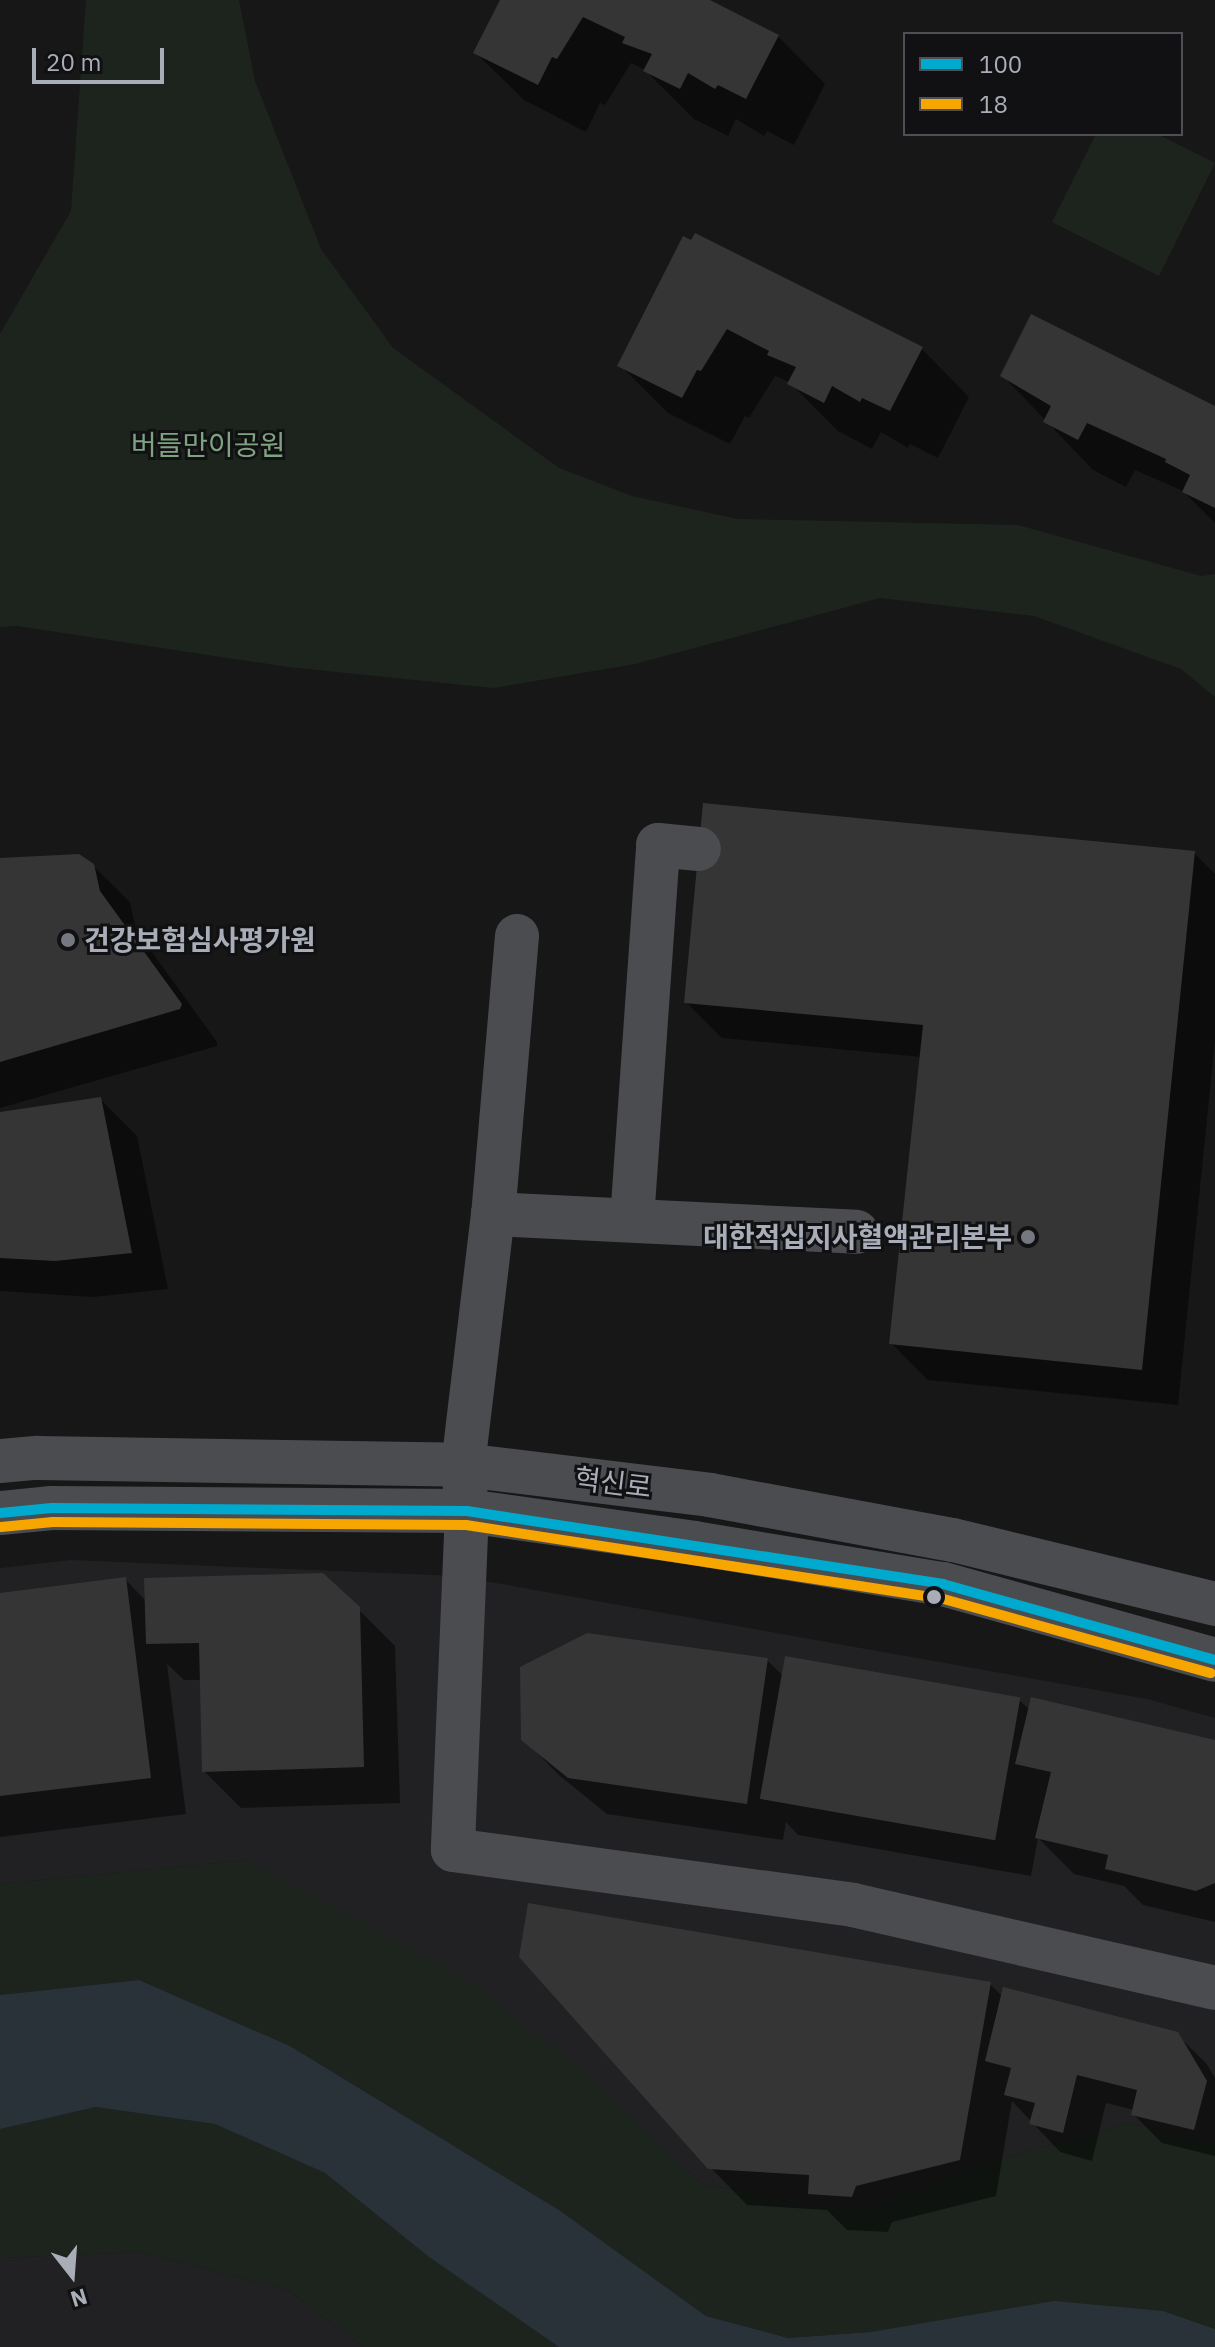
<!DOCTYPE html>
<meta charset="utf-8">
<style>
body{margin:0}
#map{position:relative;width:1215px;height:2347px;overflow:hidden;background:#171717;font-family:"IBM Plex Sans","Noto Sans KR",sans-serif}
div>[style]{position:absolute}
.built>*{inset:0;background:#212123}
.green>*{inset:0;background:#1d241e}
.water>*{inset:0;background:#2a3239}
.shadow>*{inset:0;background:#0007}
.building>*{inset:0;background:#353536;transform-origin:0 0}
.minor>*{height:44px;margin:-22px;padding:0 22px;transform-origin:22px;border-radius:22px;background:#4b4c50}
.bus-1>*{height:10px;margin:-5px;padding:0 5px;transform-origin:5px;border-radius:5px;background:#00a9ce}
.bus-2>*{height:10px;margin:-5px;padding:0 5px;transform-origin:5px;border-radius:5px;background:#f7a600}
.dots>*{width:22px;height:22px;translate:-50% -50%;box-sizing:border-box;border:4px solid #111113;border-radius:50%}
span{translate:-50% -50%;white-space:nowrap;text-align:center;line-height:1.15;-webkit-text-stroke:6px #111113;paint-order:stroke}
.park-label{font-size:28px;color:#7fa381}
.poi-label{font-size:28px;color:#a8adb8;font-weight:700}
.left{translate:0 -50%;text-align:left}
.right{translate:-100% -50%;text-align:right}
.street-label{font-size:28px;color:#a8adb8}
.legend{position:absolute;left:903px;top:32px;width:280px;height:104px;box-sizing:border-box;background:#111113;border:2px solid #4d4f55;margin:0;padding:10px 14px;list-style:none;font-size:24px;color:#a8adb8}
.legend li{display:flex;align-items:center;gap:16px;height:40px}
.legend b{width:40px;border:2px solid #4d4f55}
.north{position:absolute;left:32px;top:2235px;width:80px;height:80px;-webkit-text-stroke:6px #111113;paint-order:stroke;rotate:163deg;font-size:22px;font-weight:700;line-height:32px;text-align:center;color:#a8adb8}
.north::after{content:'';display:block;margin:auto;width:28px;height:36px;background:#a8adb8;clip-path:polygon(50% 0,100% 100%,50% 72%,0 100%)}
.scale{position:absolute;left:32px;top:48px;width:132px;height:36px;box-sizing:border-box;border:4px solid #a8adb8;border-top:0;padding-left:10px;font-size:24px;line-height:28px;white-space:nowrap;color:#a8adb8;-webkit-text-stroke:6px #111113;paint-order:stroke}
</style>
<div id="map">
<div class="built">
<div style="clip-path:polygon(71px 1560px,456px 1576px,1147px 1699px,1215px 1718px,1215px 2143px,1130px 2123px,976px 2166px,863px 2211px,793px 2203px,701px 2183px,595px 2080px,247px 1860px,0 1884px,0 1568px)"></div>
<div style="clip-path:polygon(141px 2252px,288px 2290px,363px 2347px,0 2347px,0 2258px)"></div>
</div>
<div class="green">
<div style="clip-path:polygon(86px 0,239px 0,255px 81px,321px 249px,393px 348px,559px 468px,632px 496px,737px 519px,1018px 525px,1201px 576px,1215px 574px,1215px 697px,1181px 669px,1034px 616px,880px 598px,635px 664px,493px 688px,288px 667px,17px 626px,0 627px,0 334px,71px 211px)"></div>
<div style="clip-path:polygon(1096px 134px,1157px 134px,1215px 163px,1159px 276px,1052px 222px)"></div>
<div style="clip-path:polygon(247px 1860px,464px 1977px,595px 2080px,701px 2183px,793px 2203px,863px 2211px,976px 2166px,1130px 2123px,1215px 2143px,1215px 2329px,1163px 2311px,788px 2338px,706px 2316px,559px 2210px,290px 2046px,139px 1980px,0 1995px,0 1884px)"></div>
<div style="clip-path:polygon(96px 2107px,215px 2124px,325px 2173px,429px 2257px,559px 2347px,363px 2347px,288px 2290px,141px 2252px,0 2258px,0 2129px)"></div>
</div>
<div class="water">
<div style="clip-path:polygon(139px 1980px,290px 2046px,559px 2210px,706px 2316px,788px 2338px,871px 2332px,1054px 2301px,1163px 2311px,1215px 2329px,1215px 2347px,559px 2347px,429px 2257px,325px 2173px,215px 2124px,96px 2107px,0 2129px,0 1995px)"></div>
</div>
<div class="shadow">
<div style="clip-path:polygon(503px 0,706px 0,778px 36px,825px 84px,794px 145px,767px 131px,764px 136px,736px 119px,728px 136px,694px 119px,645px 70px,631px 63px,605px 105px,600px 103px,586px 132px,524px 100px,476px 53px)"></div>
<div style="clip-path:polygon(684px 239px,922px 349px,969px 397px,938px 458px,910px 444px,908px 448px,881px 432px,872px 449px,838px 431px,789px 382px,775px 376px,749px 418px,745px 416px,730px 444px,668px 413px,620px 365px)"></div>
<div style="clip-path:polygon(1002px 375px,1215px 409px,1215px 523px,1183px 491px,1135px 470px,1126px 487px,1093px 470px)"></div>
<div style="clip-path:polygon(1194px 853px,1215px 874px,1215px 1040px,1178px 1405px,928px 1380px,891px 1343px,921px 1057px,722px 1038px,686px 1002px)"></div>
<div style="clip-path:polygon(86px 859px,130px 902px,136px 930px,217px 1042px,217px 1046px,0 1108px,0 860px)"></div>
<div style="clip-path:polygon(100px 1099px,137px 1136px,168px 1289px,93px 1297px,0 1291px,0 1114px)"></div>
<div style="clip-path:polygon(125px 1579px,146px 1601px,358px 1609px,395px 1646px,400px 1803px,241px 1808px,204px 1771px,202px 1680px,184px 1680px,167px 1664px,186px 1814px,0 1837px,0 1595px)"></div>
<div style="clip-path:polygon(767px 1660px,783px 1676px,1019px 1700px,1030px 1710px,1215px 1742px,1215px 1922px,1143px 1905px,1124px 1886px,1074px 1874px,1038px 1838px,1031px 1876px,798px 1835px,786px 1822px,783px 1840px,607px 1814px,560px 1776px,523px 1739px)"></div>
<div style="clip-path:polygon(990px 1984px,1003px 1997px,1176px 2034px,1206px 2063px,1215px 2078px,1215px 2156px,1162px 2143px,1133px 2114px,1134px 2110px,1106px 2103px,1092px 2161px,1060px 2152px,1012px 2101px,996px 2196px,892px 2222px,888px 2232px,847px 2230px,827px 2210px,747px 2205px,710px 2167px)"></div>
</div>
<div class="building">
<div style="clip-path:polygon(500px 0,710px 0,779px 35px,746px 99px,718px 85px,715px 89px,688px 73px,680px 89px,643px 71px,652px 54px,622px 43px,625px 37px,583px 17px,557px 59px,552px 57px,538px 85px,473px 53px)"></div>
<div style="clip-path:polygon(695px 233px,923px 347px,890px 411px,862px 398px,860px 402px,832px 386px,824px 403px,787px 384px,796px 367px,767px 355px,769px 351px,727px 329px,701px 371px,697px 370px,682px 398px,617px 366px,683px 236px,691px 240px)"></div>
<div style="clip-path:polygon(1031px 314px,1215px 406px,1215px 508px,1182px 492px,1190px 475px,1165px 462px,1166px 459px,1087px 423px,1078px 440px,1043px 422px,1051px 406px,1000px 376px)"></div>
<div style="clip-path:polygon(703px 803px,1195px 851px,1142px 1370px,889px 1344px,923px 1025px,684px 1003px)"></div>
<div style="clip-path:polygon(79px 854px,94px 864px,100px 891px,182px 1004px,180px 1009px,0 1062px,0 858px)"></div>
<div style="clip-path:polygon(101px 1097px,132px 1253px,55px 1261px,0 1258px,0 1112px)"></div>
<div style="clip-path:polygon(323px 1573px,360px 1607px,364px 1767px,202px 1772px,199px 1643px,146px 1644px,144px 1578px)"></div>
<div style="clip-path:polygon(126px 1577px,151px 1778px,0 1796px,0 1593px)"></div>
<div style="clip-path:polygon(587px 1633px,768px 1658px,747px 1804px,568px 1778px,521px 1740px,520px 1667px)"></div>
<div style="left:785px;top:1656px;width:239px;height:145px;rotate:10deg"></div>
<div style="clip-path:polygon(1031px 1697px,1215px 1740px,1215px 1883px,1196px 1891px,1105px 1869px,1108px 1855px,1035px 1838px,1051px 1772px,1015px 1764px)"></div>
<div style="clip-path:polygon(528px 1903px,991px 1982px,960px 2160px,856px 2186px,852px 2197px,808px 2194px,809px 2175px,708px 2169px,519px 1957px)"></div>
<div style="clip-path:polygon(1003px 1987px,1178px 2032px,1207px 2081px,1194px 2130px,1131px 2115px,1137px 2090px,1077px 2075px,1063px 2133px,1029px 2124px,1035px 2103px,1004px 2095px,1011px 2068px,985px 2061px)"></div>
</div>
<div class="minor">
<div style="left:517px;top:936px;width:279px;rotate:94.9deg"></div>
<div style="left:493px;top:1214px;width:253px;rotate:96.8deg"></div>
<div style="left:463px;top:1465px;width:46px;rotate:85deg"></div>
<div style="left:467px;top:1511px;width:339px;rotate:92.4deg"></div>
<div style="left:453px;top:1850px;width:404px;rotate:7.8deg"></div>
<div style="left:853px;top:1905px;width:371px;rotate:12.9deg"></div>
<div style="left:493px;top:1214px;width:364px;rotate:2.8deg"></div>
<div style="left:632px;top:1220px;width:376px;rotate:-86deg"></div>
<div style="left:658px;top:845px;width:41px;rotate:5.6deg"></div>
<div style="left:0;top:1461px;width:38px;rotate:-5deg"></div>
<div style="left:38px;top:1458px;width:425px;rotate:0.9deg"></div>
<div style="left:463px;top:1465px;width:249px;rotate:6.9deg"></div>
<div style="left:710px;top:1495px;width:247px;rotate:10.5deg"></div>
<div style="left:953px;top:1540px;width:270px;rotate:13.7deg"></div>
<div style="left:0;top:1513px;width:52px;rotate:-5.5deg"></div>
<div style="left:52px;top:1508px;width:415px;rotate:0.4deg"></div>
<div style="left:467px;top:1511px;width:229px;rotate:8deg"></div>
<div style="left:694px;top:1543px;width:252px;rotate:9.4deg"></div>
<div style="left:943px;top:1584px;width:282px;rotate:15.6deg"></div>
</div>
<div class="bus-1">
<div style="left:0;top:1513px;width:52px;rotate:-5.5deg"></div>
<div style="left:52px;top:1508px;width:415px;rotate:0.4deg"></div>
<div style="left:467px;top:1511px;width:482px;rotate:8.7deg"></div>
<div style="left:943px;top:1584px;width:282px;rotate:15.6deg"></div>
</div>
<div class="bus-2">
<div style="left:1px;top:1527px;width:52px;rotate:-5.5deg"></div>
<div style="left:53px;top:1522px;width:413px;rotate:0.4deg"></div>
<div style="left:466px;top:1525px;width:480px;rotate:8.8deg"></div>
<div style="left:940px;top:1598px;width:281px;rotate:15.5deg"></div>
</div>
<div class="dots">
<div style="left:68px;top:940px;background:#757880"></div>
<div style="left:1028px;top:1237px;background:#757880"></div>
<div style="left:934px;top:1597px;background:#a8adb8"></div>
</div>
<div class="park-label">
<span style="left:208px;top:445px">버들만이공원</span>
</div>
<div class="poi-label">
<span class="left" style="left:84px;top:940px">건강보험심사평가원</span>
<span class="right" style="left:1012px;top:1237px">대한적십지사혈액관리본부</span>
</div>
<div class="street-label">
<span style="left:613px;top:1483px;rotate:7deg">혁신로</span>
</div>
<ul class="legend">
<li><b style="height:10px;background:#00a9ce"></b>100</li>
<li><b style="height:10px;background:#f7a600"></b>18</li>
</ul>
<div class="north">N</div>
<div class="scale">20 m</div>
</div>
